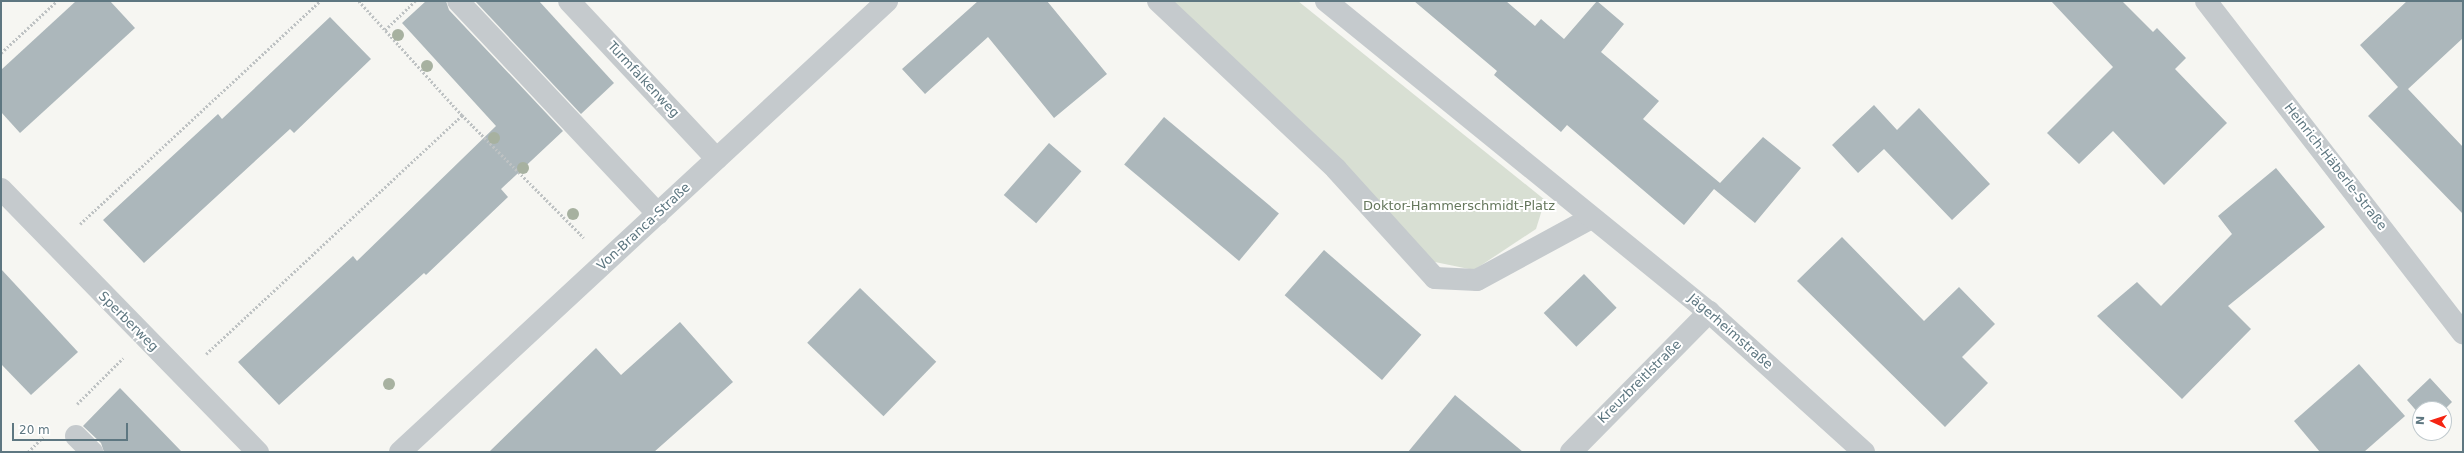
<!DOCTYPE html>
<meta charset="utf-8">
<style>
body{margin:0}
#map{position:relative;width:2464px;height:453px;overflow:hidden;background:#f6f6f2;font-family:"DejaVu Sans",sans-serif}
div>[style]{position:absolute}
.green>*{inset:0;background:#d8dfd3}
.building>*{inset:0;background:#acb7bb;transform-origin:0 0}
.path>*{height:2.5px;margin-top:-1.25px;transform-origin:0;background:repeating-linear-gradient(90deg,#bec2c3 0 2px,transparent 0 4px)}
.minor>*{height:22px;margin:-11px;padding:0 11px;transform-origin:11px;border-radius:11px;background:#c5cacd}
.trees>*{width:12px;height:12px;margin:-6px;border-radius:50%;background:#a7b1a0}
span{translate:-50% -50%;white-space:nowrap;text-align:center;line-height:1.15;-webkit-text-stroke:4px #fff;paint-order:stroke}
.street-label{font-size:13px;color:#5e7781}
.park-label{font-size:13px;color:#66785d}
.frame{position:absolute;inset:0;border:2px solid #5e7781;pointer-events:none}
.north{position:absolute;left:2412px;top:401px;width:40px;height:40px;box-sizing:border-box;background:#fff;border:1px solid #bfc9cd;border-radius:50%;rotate:273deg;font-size:11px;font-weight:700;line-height:16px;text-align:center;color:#5e7781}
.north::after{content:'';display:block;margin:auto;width:14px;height:18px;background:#f52513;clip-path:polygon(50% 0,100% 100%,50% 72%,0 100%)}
.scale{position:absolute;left:12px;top:423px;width:116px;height:18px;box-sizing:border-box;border:2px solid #5e7781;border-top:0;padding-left:5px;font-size:12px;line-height:14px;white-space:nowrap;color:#5e7781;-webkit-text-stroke:3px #fff;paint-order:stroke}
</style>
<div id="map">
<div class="green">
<div style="clip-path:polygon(1159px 1px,1298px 1px,1545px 200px,1536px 229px,1474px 270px,1430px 261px)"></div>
</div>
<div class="building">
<div style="clip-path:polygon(76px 1px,110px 1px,135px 28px,20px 133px,1px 112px,1px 70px)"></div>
<div style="clip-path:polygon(426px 1px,446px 1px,449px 10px,563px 131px,501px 189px,508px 197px,426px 275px,424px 273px,279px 405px,238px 362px,353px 256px,357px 261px,496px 126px,402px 23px)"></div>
<div style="clip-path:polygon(475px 1px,539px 1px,614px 83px,581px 114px)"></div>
<div style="clip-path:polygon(978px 1px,1047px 1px,1107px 74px,1054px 118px,988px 37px,925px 94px,902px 69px)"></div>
<div style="clip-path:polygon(1414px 1px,1506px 1px,1535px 26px,1541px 19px,1564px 39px,1597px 1px,1624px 24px,1601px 52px,1659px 101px,1643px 119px,1720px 183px,1763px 137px,1801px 168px,1755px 223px,1714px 189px,1684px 225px,1567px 125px,1561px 132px,1494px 75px,1497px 71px)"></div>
<div style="clip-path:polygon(2051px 1px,2122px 1px,2153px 32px,2157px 28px,2186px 58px,2175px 69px,2227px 123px,2164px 185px,2113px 131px,2079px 164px,2047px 133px,2113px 67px)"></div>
<div style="clip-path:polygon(2407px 1px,2463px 1px,2463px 38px,2408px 89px,2463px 147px,2463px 214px,2368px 116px,2398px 87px,2360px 45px)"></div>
<div style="clip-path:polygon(330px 17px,371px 59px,294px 133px,290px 129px,144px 263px,103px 220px,218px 114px,222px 119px)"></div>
<div style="clip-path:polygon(1874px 105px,1897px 130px,1919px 108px,1990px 184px,1952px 220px,1884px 149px,1858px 173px,1832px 145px)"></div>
<div style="left:1164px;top:117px;width:150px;height:62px;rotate:40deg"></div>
<div style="left:1049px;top:143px;width:43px;height:69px;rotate:41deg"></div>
<div style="clip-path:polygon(2276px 168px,2325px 227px,2228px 306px,2251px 329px,2182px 399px,2097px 316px,2137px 282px,2161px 306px,2232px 234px,2218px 216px)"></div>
<div style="clip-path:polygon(1842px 237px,1924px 321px,1959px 287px,1995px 324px,1962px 357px,1988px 383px,1945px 427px,1797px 281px)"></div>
<div style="left:1324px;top:250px;width:129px;height:60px;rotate:41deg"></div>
<div style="clip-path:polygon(1px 269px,78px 352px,31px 395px,1px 364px)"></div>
<div style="left:1584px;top:274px;width:47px;height:56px;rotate:46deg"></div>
<div style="left:860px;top:288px;width:106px;height:76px;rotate:44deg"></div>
<div style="clip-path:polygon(680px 322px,733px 382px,654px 452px,489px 452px,596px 348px,621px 375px)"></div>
<div style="clip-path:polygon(2359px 364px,2405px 416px,2364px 452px,2320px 452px,2294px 421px)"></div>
<div style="clip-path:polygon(2430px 378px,2452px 402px,2444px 410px,2420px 409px,2420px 415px,2407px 400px)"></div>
<div style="clip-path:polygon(120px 388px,182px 452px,104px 452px,101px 443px,83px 426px)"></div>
<div style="clip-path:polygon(1455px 395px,1523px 452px,1408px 452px)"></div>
</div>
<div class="path">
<div style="left:359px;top:1px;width:154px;rotate:47.9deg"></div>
<div style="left:462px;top:115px;width:173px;rotate:45.2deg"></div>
<div style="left:385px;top:30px;width:42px;rotate:-44deg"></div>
<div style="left:1px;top:53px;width:76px;rotate:-42.9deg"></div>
<div style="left:80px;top:224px;width:328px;rotate:-42.9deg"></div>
<div style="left:206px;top:354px;width:350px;rotate:-43deg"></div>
<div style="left:77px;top:404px;width:65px;rotate:-45deg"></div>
<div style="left:28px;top:452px;width:21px;rotate:-45deg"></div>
</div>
<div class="minor">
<div style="left:458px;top:1px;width:292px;rotate:46.8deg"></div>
<div style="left:569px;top:1px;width:216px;rotate:46.9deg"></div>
<div style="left:1158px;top:1px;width:245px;rotate:43.3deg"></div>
<div style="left:1336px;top:169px;width:147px;rotate:47.8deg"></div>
<div style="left:1435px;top:278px;width:42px;rotate:2.7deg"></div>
<div style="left:1477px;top:280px;width:130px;rotate:-28.5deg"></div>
<div style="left:1326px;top:1px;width:493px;rotate:39.1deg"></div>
<div style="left:1709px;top:312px;width:209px;rotate:42.1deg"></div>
<div style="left:2206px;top:1px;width:420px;rotate:52.3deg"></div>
<div style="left:1px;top:189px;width:368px;rotate:45.7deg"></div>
<div style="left:76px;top:436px;width:23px;rotate:45deg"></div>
<div style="left:400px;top:452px;width:664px;rotate:-42.8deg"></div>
<div style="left:1571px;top:452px;width:197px;rotate:-45.4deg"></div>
</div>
<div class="trees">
<div style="left:398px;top:35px"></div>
<div style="left:427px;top:66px"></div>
<div style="left:494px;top:138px"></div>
<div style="left:523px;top:168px"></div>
<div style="left:573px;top:214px"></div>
<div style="left:389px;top:384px"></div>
</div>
<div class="street-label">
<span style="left:643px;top:80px;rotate:47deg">Turmfalkenweg</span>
<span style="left:2335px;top:167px;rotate:52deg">Heinrich-Häberle-Straße</span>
<span style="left:644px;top:227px;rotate:-43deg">Von-Branca-Straße</span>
<span style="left:128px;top:322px;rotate:45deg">Sperberweg</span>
<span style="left:1730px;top:332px;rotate:41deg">Jägerheimstraße</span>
<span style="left:1640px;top:382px;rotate:-45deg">Kreuzbreitlstraße</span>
</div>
<div class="park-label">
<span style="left:1459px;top:206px">Doktor-Hammerschmidt-Platz</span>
</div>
<div class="frame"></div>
<div class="north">N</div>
<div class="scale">20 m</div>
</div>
